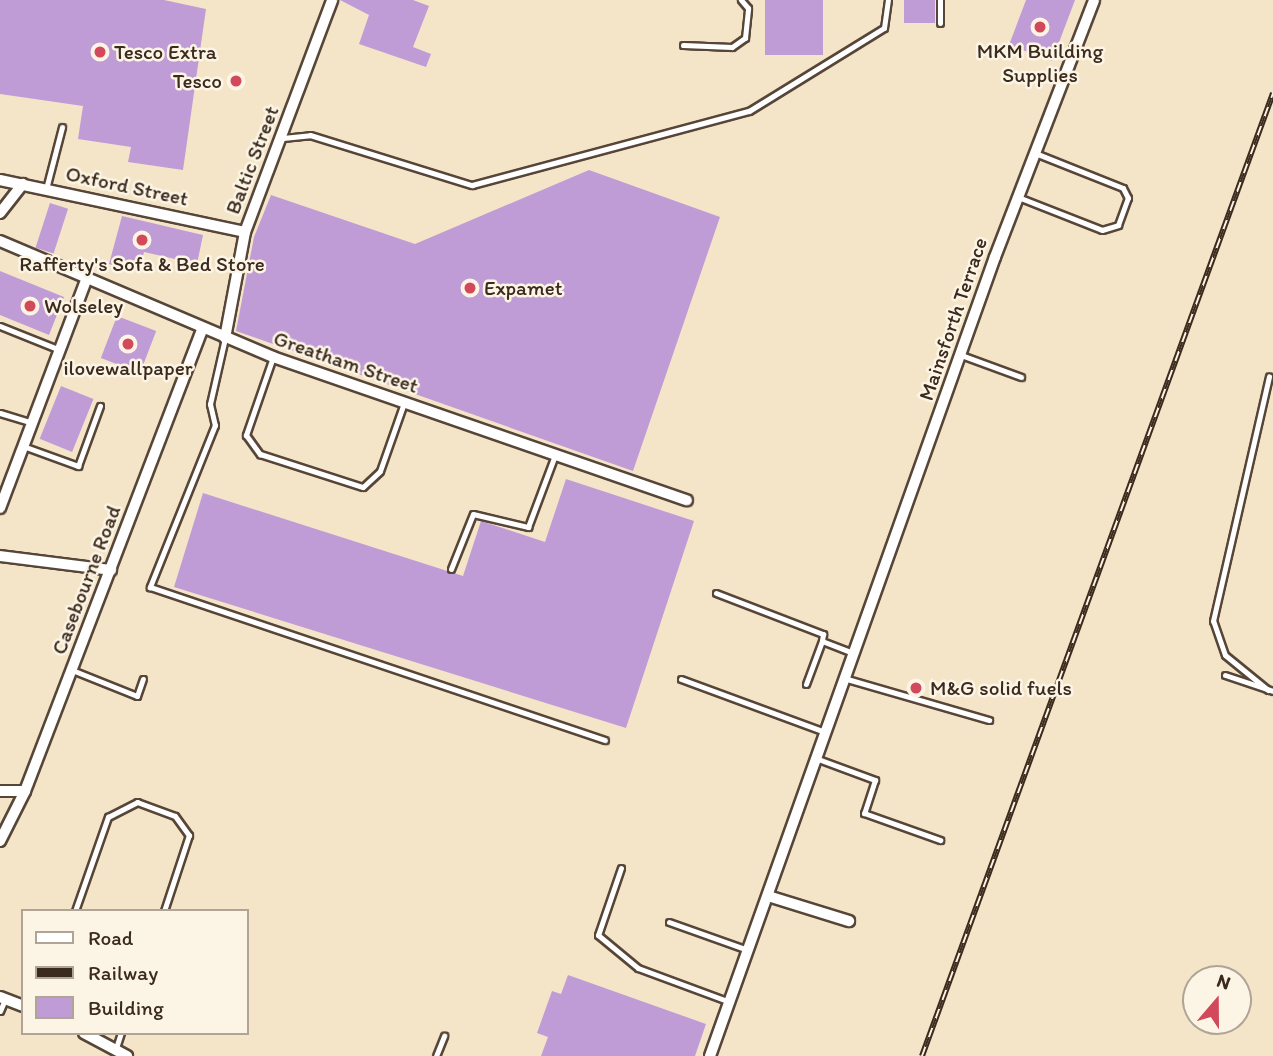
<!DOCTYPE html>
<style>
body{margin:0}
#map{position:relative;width:1273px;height:1056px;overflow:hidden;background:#f4e5c9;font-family:Itim,sans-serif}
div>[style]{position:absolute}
.building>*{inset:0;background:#c09cd7;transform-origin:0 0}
.roads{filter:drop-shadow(2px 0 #574638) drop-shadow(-2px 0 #574638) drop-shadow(0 2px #574638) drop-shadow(0 -2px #574638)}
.service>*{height:5px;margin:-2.5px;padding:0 2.5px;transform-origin:2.5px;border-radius:2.5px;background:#fff}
.minor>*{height:10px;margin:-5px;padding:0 5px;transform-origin:5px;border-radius:5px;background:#fff}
.rail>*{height:6px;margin-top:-3px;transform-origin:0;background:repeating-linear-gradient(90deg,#fcf5e5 0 10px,#3b2a1e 0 20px);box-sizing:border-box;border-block:2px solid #3b2a1e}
.dots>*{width:19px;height:19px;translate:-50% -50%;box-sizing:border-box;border:4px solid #fcf5e5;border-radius:50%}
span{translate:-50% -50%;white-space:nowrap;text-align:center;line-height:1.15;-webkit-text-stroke:5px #fcf5e5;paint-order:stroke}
.poi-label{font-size:21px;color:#3b2a1e}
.left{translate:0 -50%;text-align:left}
.right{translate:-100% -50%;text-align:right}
.street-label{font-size:21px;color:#3b2a1e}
.legend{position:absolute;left:21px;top:909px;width:228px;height:126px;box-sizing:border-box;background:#fcf5e5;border:2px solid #afa495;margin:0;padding:9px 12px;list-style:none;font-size:21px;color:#3b2a1e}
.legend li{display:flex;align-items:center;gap:14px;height:35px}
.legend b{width:35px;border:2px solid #afa495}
.north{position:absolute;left:1182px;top:965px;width:70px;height:70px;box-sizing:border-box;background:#fcf5e5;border:2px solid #afa495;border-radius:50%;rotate:20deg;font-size:19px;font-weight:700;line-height:28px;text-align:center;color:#3b2a1e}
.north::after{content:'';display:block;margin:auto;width:24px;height:32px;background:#d1495b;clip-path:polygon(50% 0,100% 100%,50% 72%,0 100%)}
</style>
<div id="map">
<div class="building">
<div style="clip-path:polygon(0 0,164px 0,206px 9px,183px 170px,128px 162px,131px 147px,78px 139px,83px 106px,0 94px)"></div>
<div style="clip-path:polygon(340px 0,413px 0,429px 6px,413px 47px,431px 54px,426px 67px,359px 44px,369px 15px)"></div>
<div style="left:765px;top:0;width:58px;height:55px"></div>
<div style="left:904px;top:0;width:31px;height:23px"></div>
<div style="clip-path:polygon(1026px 0,1075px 0,1052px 61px,1009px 45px)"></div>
<div style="clip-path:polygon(589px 170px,720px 217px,633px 471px,236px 331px,254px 237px,271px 195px,415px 244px)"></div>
<div style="left:50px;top:203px;width:19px;height:47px;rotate:18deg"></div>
<div style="clip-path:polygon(122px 216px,203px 235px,197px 264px,144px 252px,139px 272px,109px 264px)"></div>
<div style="clip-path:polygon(0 271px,64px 297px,49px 335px,0 315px)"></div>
<div style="left:117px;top:316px;width:42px;height:45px;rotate:21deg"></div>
<div style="left:61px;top:386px;width:35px;height:57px;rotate:22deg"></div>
<div style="clip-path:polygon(566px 479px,694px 521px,626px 728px,174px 587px,203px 493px,463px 576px,481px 521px,545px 542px)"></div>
<div style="clip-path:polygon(568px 975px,706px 1024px,695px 1056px,541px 1056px,548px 1037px,537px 1033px,552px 991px,561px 994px)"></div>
</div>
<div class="roads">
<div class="service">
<div style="left:940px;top:0;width:23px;rotate:90deg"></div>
<div style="left:683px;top:45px;width:49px;rotate:2.3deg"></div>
<div style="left:732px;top:47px;width:16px;rotate:-35deg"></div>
<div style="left:745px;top:38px;width:30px;rotate:-84deg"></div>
<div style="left:748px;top:8px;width:11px;rotate:-131deg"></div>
<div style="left:283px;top:138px;width:27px;rotate:-6deg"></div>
<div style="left:310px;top:135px;width:170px;rotate:17.2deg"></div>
<div style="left:472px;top:185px;width:287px;rotate:-15deg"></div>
<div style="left:749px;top:111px;width:158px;rotate:-31.6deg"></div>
<div style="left:884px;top:28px;width:28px;rotate:-82deg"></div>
<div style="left:46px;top:189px;width:64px;rotate:-75.5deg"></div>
<div style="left:1018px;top:197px;width:90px;rotate:21.4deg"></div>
<div style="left:1102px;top:230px;width:17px;rotate:-17deg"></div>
<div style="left:1118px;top:225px;width:29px;rotate:-70deg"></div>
<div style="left:1128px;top:198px;width:11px;rotate:-117deg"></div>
<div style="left:1123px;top:188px;width:95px;rotate:-158.3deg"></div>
<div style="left:0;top:326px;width:65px;rotate:21.8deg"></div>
<div style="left:225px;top:338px;width:68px;rotate:102.8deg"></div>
<div style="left:210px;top:404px;width:22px;rotate:77deg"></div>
<div style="left:215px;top:425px;width:175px;rotate:111.9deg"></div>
<div style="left:150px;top:587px;width:480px;rotate:18.6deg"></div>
<div style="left:961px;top:355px;width:64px;rotate:20.1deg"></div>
<div style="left:273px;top:357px;width:83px;rotate:109.1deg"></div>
<div style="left:246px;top:435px;width:24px;rotate:54deg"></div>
<div style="left:260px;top:454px;width:108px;rotate:17.8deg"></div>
<div style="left:363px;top:487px;width:23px;rotate:-43deg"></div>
<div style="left:380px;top:471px;width:72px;rotate:-70.6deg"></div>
<div style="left:0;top:413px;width:34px;rotate:17deg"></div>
<div style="left:23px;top:446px;width:59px;rotate:20deg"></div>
<div style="left:78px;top:466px;width:64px;rotate:-69.9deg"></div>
<div style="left:451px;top:569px;width:59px;rotate:-68.2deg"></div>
<div style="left:473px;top:514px;width:57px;rotate:13.3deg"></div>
<div style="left:528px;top:527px;width:77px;rotate:-69.4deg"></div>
<div style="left:716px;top:593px;width:115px;rotate:21deg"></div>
<div style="left:823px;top:634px;width:7px;rotate:98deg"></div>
<div style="left:72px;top:670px;width:70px;rotate:21.8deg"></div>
<div style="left:137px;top:696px;width:18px;rotate:-71deg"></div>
<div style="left:1225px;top:675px;width:51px;rotate:18.4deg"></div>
<div style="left:681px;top:679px;width:153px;rotate:20.2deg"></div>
<div style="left:847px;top:679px;width:148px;rotate:16.1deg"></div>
<div style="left:806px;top:684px;width:46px;rotate:-69.6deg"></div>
<div style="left:822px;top:641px;width:33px;rotate:21deg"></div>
<div style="left:1268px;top:690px;width:55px;rotate:-140.9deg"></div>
<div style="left:1225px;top:655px;width:36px;rotate:-109deg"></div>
<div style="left:1213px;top:621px;width:251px;rotate:-77.1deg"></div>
<div style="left:818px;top:759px;width:61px;rotate:20.2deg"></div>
<div style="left:875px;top:780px;width:35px;rotate:108deg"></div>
<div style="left:864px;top:813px;width:81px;rotate:19.6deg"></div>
<div style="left:621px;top:868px;width:71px;rotate:108.9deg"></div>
<div style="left:598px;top:935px;width:52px;rotate:39.5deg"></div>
<div style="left:638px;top:968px;width:98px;rotate:20.3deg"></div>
<div style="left:75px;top:911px;width:100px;rotate:-70.7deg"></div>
<div style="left:108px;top:817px;width:33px;rotate:-27deg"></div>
<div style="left:137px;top:802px;width:40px;rotate:20.2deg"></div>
<div style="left:175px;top:816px;width:24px;rotate:54deg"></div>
<div style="left:189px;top:835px;width:80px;rotate:108.2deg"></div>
<div style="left:669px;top:922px;width:84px;rotate:19.5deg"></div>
<div style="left:0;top:1011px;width:13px;rotate:-67deg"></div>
<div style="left:116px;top:1048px;width:16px;rotate:-72deg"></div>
<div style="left:436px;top:1056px;width:22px;rotate:-68deg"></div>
</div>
<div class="minor">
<div style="left:0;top:180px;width:250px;rotate:12deg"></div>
<div style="left:0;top:213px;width:37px;rotate:-52deg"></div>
<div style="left:0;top:241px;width:297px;rotate:23deg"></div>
<div style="left:273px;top:357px;width:438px;rotate:19.1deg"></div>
<div style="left:225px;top:338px;width:108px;rotate:-79.3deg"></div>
<div style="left:245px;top:232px;width:248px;rotate:-69.4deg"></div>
<div style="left:0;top:508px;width:244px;rotate:-69.3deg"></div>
<div style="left:0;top:556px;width:112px;rotate:7.2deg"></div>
<div style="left:0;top:791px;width:25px"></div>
<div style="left:0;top:841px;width:56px;rotate:-63.4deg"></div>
<div style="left:25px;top:791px;width:494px;rotate:-69deg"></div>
<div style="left:768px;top:896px;width:85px;rotate:17.2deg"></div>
<div style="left:0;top:997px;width:25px;rotate:21deg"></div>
<div style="left:84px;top:1033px;width:49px;rotate:28.1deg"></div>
<div style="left:710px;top:1056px;width:848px;rotate:-70.37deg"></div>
<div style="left:995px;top:257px;width:275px;rotate:-68.9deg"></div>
</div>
</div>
<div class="rail">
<div style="left:922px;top:1056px;width:1025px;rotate:-69.97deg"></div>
</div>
<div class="dots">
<div style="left:1040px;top:27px;background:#d1495b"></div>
<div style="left:100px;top:52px;background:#d1495b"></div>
<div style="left:236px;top:81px;background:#d1495b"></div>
<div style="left:142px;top:240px;background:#d1495b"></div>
<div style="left:470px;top:288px;background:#d1495b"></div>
<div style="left:30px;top:306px;background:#d1495b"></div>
<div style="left:128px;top:344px;background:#d1495b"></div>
<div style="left:916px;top:688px;background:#d1495b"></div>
</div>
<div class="poi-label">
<span style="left:1040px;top:63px">MKM Building<br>Supplies</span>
<span class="left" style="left:114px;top:52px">Tesco Extra</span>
<span class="right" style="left:222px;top:81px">Tesco</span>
<span style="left:142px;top:264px">Rafferty's Sofa &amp; Bed Store</span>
<span class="left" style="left:484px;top:288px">Expamet</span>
<span class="left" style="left:44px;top:306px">Wolseley</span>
<span style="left:128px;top:368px">ilovewallpaper</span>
<span class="left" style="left:930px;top:688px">M&amp;G solid fuels</span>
</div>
<div class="street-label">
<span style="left:252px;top:160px;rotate:-69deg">Baltic Street</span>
<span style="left:127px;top:186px;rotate:12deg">Oxford Street</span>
<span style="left:953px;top:319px;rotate:-71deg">Mainsforth Terrace</span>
<span style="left:346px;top:362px;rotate:19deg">Greatham Street</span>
<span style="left:86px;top:580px;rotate:-69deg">Casebourne Road</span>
</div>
<ul class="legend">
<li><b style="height:9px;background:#fff"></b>Road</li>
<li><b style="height:9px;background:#3b2a1e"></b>Railway</li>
<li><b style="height:19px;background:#c09cd7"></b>Building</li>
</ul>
<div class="north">N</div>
</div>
